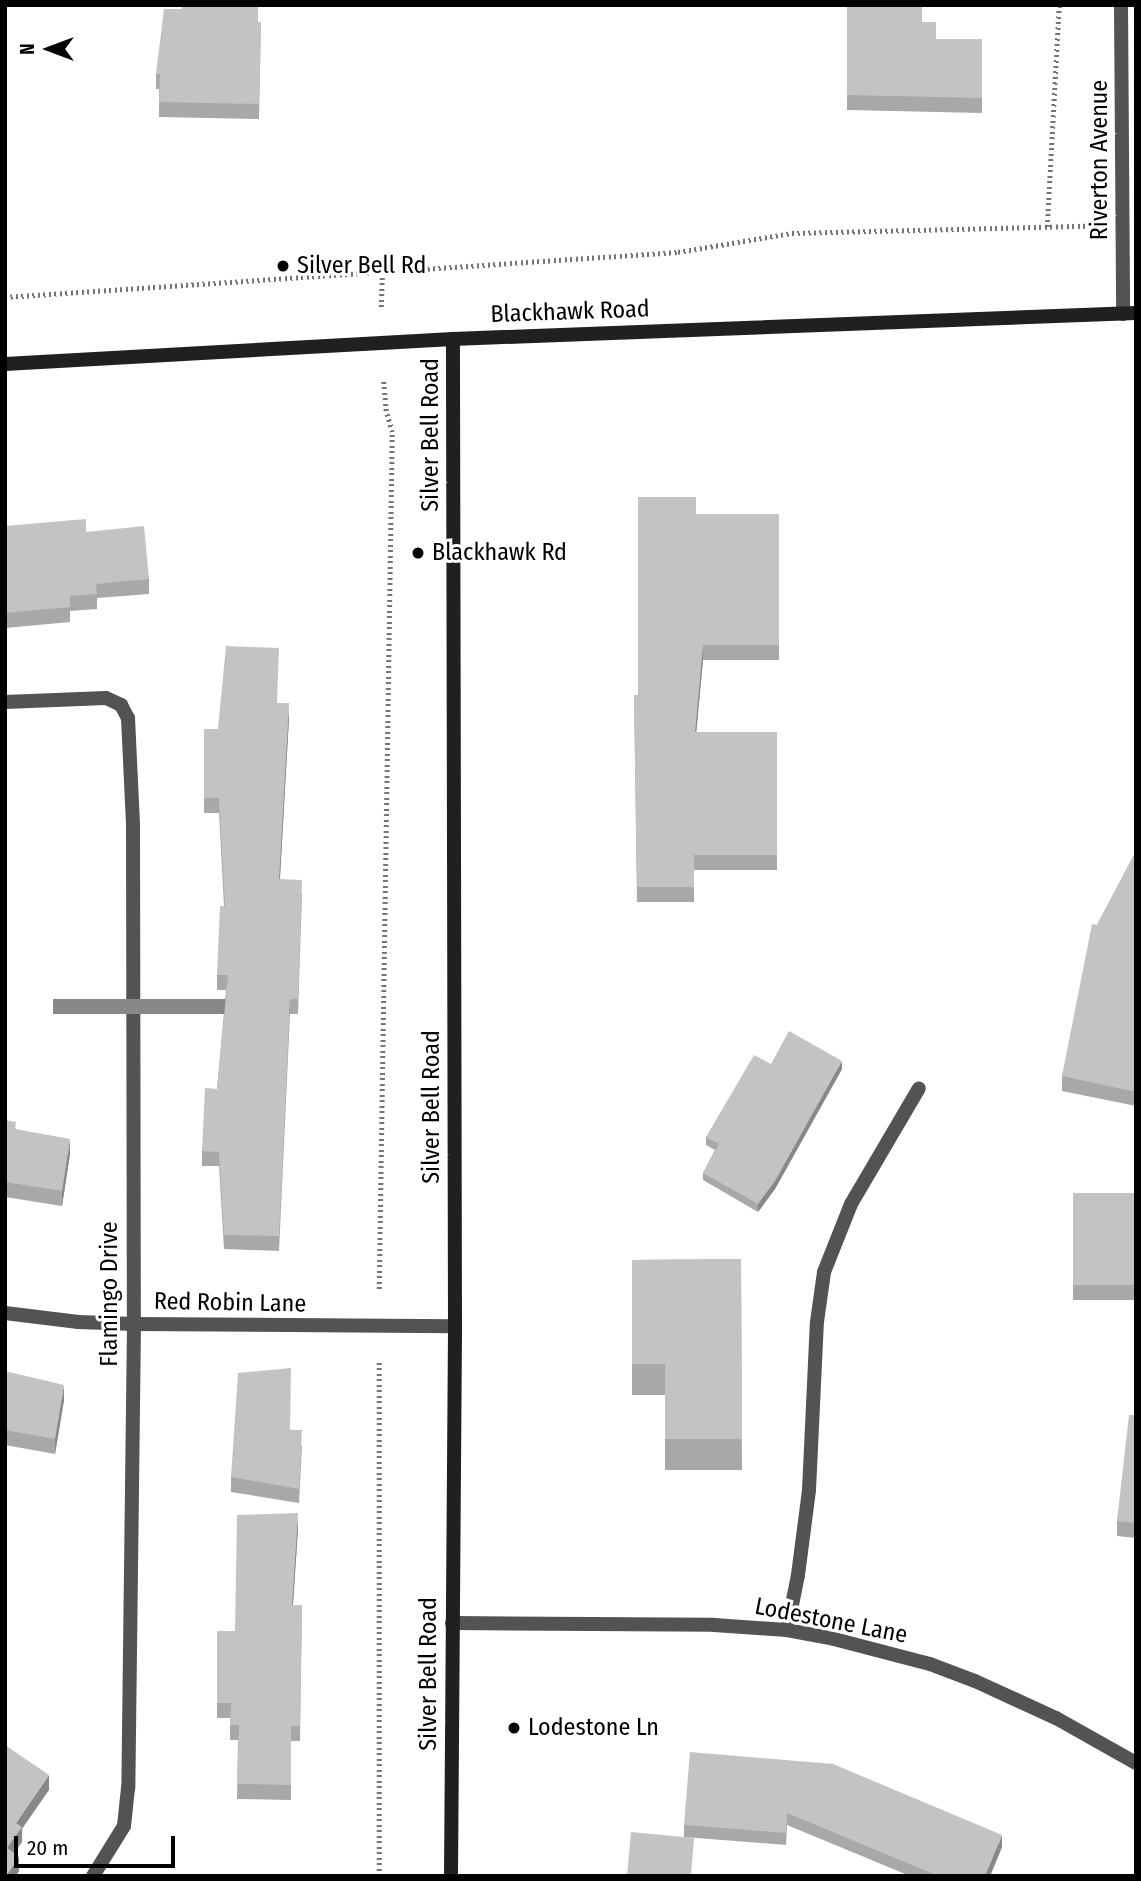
<!DOCTYPE html>
<style>
body{margin:0}
#map{position:relative;width:1141px;height:1881px;overflow:hidden;background:#fff;font-family:"Fira Sans Condensed",sans-serif}
div>[style]{position:absolute}
.path>*{height:4.5px;margin-top:-2.25px;transform-origin:0;background:repeating-linear-gradient(90deg,#757575 0 2px,transparent 0 5.5px)}
.lane>*{height:14px;margin:-7px;padding:0 7px;transform-origin:7px;border-radius:7px;background:#535353}
.street>*{height:14px;margin:-7px;padding:0 7px;transform-origin:7px;border-radius:7px;background:#535353}
.secondary>*{height:14px;margin:-7px;padding:0 7px;transform-origin:7px;border-radius:7px;background:#202020}
.wall>*{inset:0;background:#a8a8a8;transform-origin:0 0}
.shaded-wall>*{inset:0;background:#888;transform-origin:0 0}
.building>*{inset:0;background:#c3c3c3;transform-origin:0 0}
.dots>*{width:19px;height:19px;translate:-50% -50%;box-sizing:border-box;border:4px solid #fff;border-radius:50%}
span{translate:-50% -50%;white-space:nowrap;text-align:center;line-height:1.15;-webkit-text-stroke:6px #fff;paint-order:stroke}
.street-label{font-size:24px;color:#000}
.poi-label{font-size:24px;color:#000}
.left{translate:0 -50%;text-align:left}
.frame{position:absolute;inset:0;border:7px solid #000;pointer-events:none}
.north{position:absolute;left:14px;top:14px;width:70px;height:70px;-webkit-text-stroke:5px #fff;paint-order:stroke;rotate:270deg;font-size:19px;font-weight:700;line-height:28px;text-align:center;color:#000}
.north::after{content:'';display:block;margin:auto;width:24px;height:32px;background:#000;clip-path:polygon(50% 0,100% 100%,50% 72%,0 100%)}
.scale{position:absolute;left:14px;top:1836px;width:161px;height:32px;box-sizing:border-box;border:4px solid #000;border-top:0;padding-left:9px;font-size:21px;line-height:24px;white-space:nowrap;color:#000;-webkit-text-stroke:5px #fff;paint-order:stroke}
</style>
<div id="map">
<div class="path">
<div style="left:1047px;top:227px;width:222px;rotate:-86.9deg"></div>
<div style="left:5px;top:297px;width:675px;rotate:-3.83deg"></div>
<div style="left:678px;top:252px;width:116px;rotate:-9.5deg"></div>
<div style="left:792px;top:233px;width:294px;rotate:-1.4deg"></div>
<div style="left:381px;top:307px;width:38px;rotate:-88deg"></div>
<div style="left:379px;top:1289px;width:857px;rotate:-89.13deg"></div>
<div style="left:392px;top:432px;width:22px;rotate:-106deg"></div>
<div style="left:386px;top:411px;width:32px;rotate:-95deg"></div>
<div style="left:379px;top:1876px;width:515px;rotate:-90deg"></div>
</div>
<div class="lane">
<div style="left:787px;top:1630px;width:56px;rotate:-78.7deg"></div>
<div style="left:798px;top:1575px;width:86px;rotate:-82.6deg"></div>
<div style="left:809px;top:1490px;width:168px;rotate:-87.3deg"></div>
<div style="left:817px;top:1322px;width:50px;rotate:-82deg"></div>
<div style="left:824px;top:1272px;width:73px;rotate:-68.3deg"></div>
<div style="left:851px;top:1204px;width:134px;rotate:-59.6deg"></div>
</div>
<div class="street">
<div style="left:1121px;top:5px;width:309px;rotate:89.6deg"></div>
<div style="left:5px;top:702px;width:101px;rotate:-2.3deg"></div>
<div style="left:106px;top:698px;width:17px;rotate:25deg"></div>
<div style="left:121px;top:705px;width:15px;rotate:62deg"></div>
<div style="left:128px;top:718px;width:108px;rotate:87.3deg"></div>
<div style="left:133px;top:826px;width:498px;rotate:89.9deg"></div>
<div style="left:134px;top:1324px;width:464px;rotate:90.7deg"></div>
<div style="left:128px;top:1788px;width:38px;rotate:96deg"></div>
<div style="left:124px;top:1826px;width:59px;rotate:121.8deg"></div>
<div style="left:5px;top:1313px;width:74px;rotate:7deg"></div>
<div style="left:78px;top:1322px;width:56px;rotate:2deg"></div>
<div style="left:134px;top:1324px;width:321px;rotate:0.4deg"></div>
<div style="left:452px;top:1623px;width:262px;rotate:0.4deg"></div>
<div style="left:714px;top:1625px;width:73px;rotate:3.9deg"></div>
<div style="left:787px;top:1630px;width:48px;rotate:10.8deg"></div>
<div style="left:834px;top:1639px;width:99px;rotate:14.6deg"></div>
<div style="left:930px;top:1664px;width:48px;rotate:20.7deg"></div>
<div style="left:975px;top:1681px;width:89px;rotate:24.6deg"></div>
<div style="left:1056px;top:1718px;width:92px;rotate:29.4deg"></div>
</div>
<div class="secondary">
<div style="left:5px;top:364px;width:449px;rotate:-3.2deg"></div>
<div style="left:453px;top:339px;width:683px;rotate:-2.18deg"></div>
<div style="left:451px;top:1876px;width:550px;rotate:-89.58deg"></div>
<div style="left:455px;top:1326px;width:987px;rotate:-90.12deg"></div>
</div>
<div class="wall">
<div style="clip-path:polygon(847px 5px,922px 22px,936px 39px,982px 39px,982px 113px,847px 110px)"></div>
<div style="clip-path:polygon(258px 22px,261px 22px,259px 119px,159px 117px,159px 89px,156px 89px,156px 74px)"></div>
<div style="clip-path:polygon(779px 514px,779px 660px,703px 660px,696px 732px,777px 732px,777px 870px,694px 870px,694px 902px,637px 902px,634px 695px,638px 695px)"></div>
<div style="clip-path:polygon(5px 526px,86px 532px,149px 579px,149px 594px,97px 598px,97px 609px,70px 611px,70px 622px,5px 628px)"></div>
<div style="clip-path:polygon(278px 703px,289px 718px,280px 879px,302px 894px,298px 1014px,290px 1014px,279px 1251px,224px 1249px,219px 1166px,202px 1166px,202px 1151px,217px 1089px,226px 990px,217px 990px,217px 975px,224px 906px,219px 813px,204px 813px,204px 729px,218px 729px)"></div>
<div style="clip-path:polygon(1136px 851px,1136px 1106px,1062px 1091px,1062px 1076px,1097px 925px)"></div>
<div style="clip-path:polygon(771px 1064px,842px 1069px,775px 1189px,758px 1212px,703px 1180px,703px 1173px,715px 1150px,706px 1145px,706px 1137px)"></div>
<div style="clip-path:polygon(5px 1120px,16px 1129px,70px 1154px,62px 1206px,5px 1197px)"></div>
<div style="left:1136px;top:1193px;width:107px;height:63px;rotate:90deg"></div>
<div style="clip-path:polygon(741px 1259px,742px 1470px,665px 1470px,665px 1395px,632px 1395px,632px 1260px)"></div>
<div style="clip-path:polygon(5px 1371px,64px 1400px,55px 1454px,5px 1445px)"></div>
<div style="clip-path:polygon(1136px 1415px,1136px 1538px,1117px 1536px,1117px 1521px)"></div>
<div style="clip-path:polygon(302px 1445px,299px 1503px,231px 1492px,231px 1477px)"></div>
<div style="clip-path:polygon(298px 1528px,293px 1605px,302px 1605px,300px 1741px,291px 1741px,291px 1800px,237px 1799px,238px 1740px,230px 1740px,230px 1718px,217px 1718px,217px 1631px,235px 1631px)"></div>
<div style="clip-path:polygon(833px 1764px,1002px 1847px,990px 1876px,910px 1876px,787px 1825px,786px 1845px,684px 1837px,684px 1825px)"></div>
</div>
<div class="shaded-wall">
<div style="clip-path:polygon(703px 645px,703px 660px,695px 747px,695px 732px)"></div>
<div style="clip-path:polygon(289px 703px,289px 718px,279px 894px,279px 879px)"></div>
<div style="left:290px;top:999px;width:15px;height:237px;rotate:90deg"></div>
<div style="clip-path:polygon(842px 1061px,842px 1069px,775px 1189px,758px 1212px,758px 1204px)"></div>
<div style="clip-path:polygon(70px 1139px,70px 1154px,62px 1206px,62px 1191px)"></div>
<div style="clip-path:polygon(64px 1385px,64px 1400px,55px 1454px,55px 1439px)"></div>
<div style="clip-path:polygon(298px 1513px,298px 1528px,292px 1620px,292px 1605px)"></div>
<div style="clip-path:polygon(49px 1775px,49px 1790px,22px 1829px,22px 1842px,7px 1863px,7px 1848px,16px 1823px)"></div>
<div style="clip-path:polygon(1002px 1835px,1002px 1847px,990px 1876px,985px 1876px)"></div>
<div style="clip-path:polygon(19px 1856px,19px 1871px,16px 1876px,6px 1876px)"></div>
</div>
<div class="building">
<div style="clip-path:polygon(182px 5px,258px 6px,258px 22px,261px 22px,259px 104px,159px 102px,160px 74px,156px 74px,164px 9px,182px 9px)"></div>
<div style="clip-path:polygon(847px 5px,922px 5px,922px 22px,936px 22px,936px 39px,982px 39px,982px 98px,847px 95px)"></div>
<div style="clip-path:polygon(638px 497px,696px 497px,696px 514px,779px 514px,779px 645px,703px 645px,695px 732px,777px 732px,777px 855px,694px 855px,694px 887px,637px 887px,634px 695px,638px 695px)"></div>
<div style="clip-path:polygon(86px 519px,86px 532px,144px 526px,149px 579px,96px 584px,97px 594px,70px 596px,70px 607px,5px 613px,5px 526px)"></div>
<div style="clip-path:polygon(226px 646px,279px 648px,277px 703px,289px 703px,279px 879px,302px 880px,298px 999px,290px 999px,279px 1236px,224px 1235px,219px 1152px,202px 1151px,205px 1088px,217px 1089px,228px 975px,217px 975px,220px 906px,225px 906px,219px 798px,204px 798px,204px 729px,218px 729px)"></div>
<div style="clip-path:polygon(1136px 851px,1136px 1092px,1062px 1076px,1092px 924px,1097px 925px)"></div>
<div style="clip-path:polygon(789px 1031px,842px 1061px,775px 1181px,758px 1204px,703px 1173px,719px 1144px,706px 1137px,754px 1055px,771px 1064px)"></div>
<div style="clip-path:polygon(5px 1120px,16px 1122px,15px 1129px,70px 1139px,62px 1191px,5px 1182px)"></div>
<div style="left:1136px;top:1193px;width:92px;height:63px;rotate:90deg"></div>
<div style="clip-path:polygon(741px 1259px,742px 1439px,665px 1439px,665px 1364px,632px 1364px,632px 1260px)"></div>
<div style="clip-path:polygon(291px 1368px,290px 1430px,302px 1430px,299px 1489px,231px 1477px,238px 1373px)"></div>
<div style="clip-path:polygon(5px 1371px,64px 1385px,55px 1439px,5px 1430px)"></div>
<div style="clip-path:polygon(1129px 1415px,1136px 1415px,1136px 1523px,1117px 1521px)"></div>
<div style="clip-path:polygon(298px 1513px,292px 1605px,302px 1605px,300px 1726px,291px 1726px,291px 1785px,237px 1784px,239px 1725px,230px 1725px,231px 1703px,217px 1703px,217px 1631px,235px 1631px,237px 1515px)"></div>
<div style="clip-path:polygon(5px 1745px,49px 1775px,16px 1823px,22px 1827px,7px 1848px,19px 1856px,6px 1876px,5px 1876px)"></div>
<div style="clip-path:polygon(690px 1752px,833px 1764px,1002px 1835px,985px 1876px,938px 1876px,787px 1813px,786px 1833px,684px 1825px)"></div>
<div style="clip-path:polygon(631px 1832px,694px 1838px,691px 1876px,627px 1876px)"></div>
</div>
<div class="dots">
<div style="left:283px;top:266px;background:#000"></div>
<div style="left:418px;top:553px;background:#000"></div>
<div style="left:514px;top:1728px;background:#000"></div>
</div>
<div class="street-label">
<span style="left:1100px;top:160px;rotate:-90deg">Riverton Avenue</span>
<span style="left:570px;top:312px;rotate:-2deg">Blackhawk Road</span>
<span style="left:431px;top:435px;rotate:-90deg">Silver Bell Road</span>
<span style="left:432px;top:1107px;rotate:-90deg">Silver Bell Road</span>
<span style="left:110px;top:1294px;rotate:-90deg">Flamingo Drive</span>
<span style="left:230px;top:1303px;rotate:1deg">Red Robin Lane</span>
<span style="left:831px;top:1621px;rotate:11deg">Lodestone Lane</span>
<span style="left:429px;top:1674px;rotate:-90deg">Silver Bell Road</span>
</div>
<div class="poi-label">
<span class="left" style="left:297px;top:266px">Silver Bell Rd</span>
<span class="left" style="left:432px;top:553px">Blackhawk Rd</span>
<span class="left" style="left:528px;top:1728px">Lodestone Ln</span>
</div>
<div class="frame"></div>
<div class="north">N</div>
<div class="scale">20 m</div>
</div>
